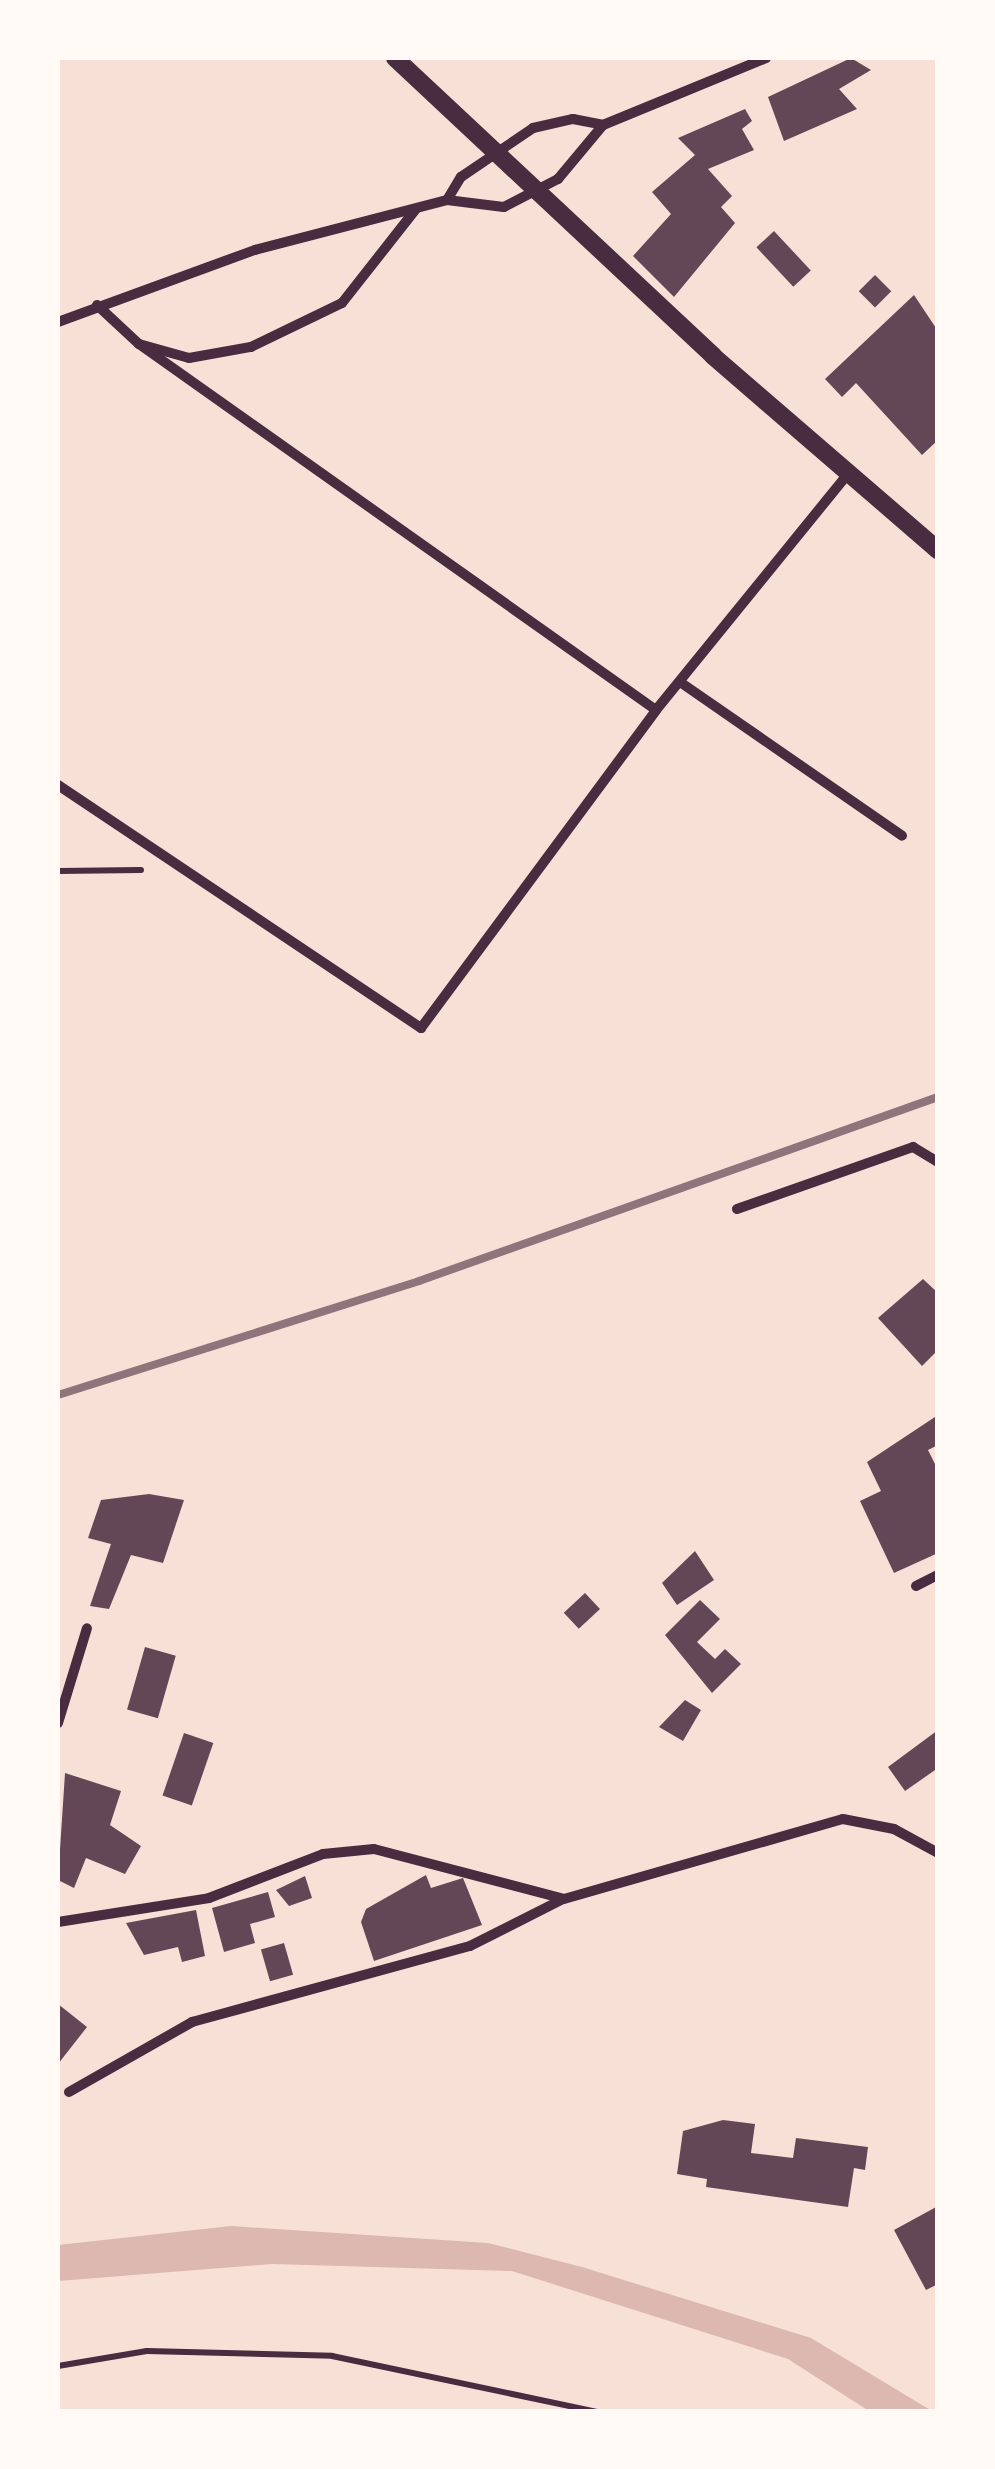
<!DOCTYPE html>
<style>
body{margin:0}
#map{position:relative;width:995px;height:2469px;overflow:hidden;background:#f7e1d7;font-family:Arial,sans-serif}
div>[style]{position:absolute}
.water>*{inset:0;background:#dcb8b0}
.building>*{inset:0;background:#644757;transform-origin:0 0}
.path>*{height:6px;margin:-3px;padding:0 3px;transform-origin:3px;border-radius:3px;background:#4a2c40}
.minor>*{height:10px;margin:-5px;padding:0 5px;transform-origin:5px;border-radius:5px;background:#4a2c40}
.tertiary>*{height:18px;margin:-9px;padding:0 9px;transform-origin:9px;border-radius:9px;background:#4a2c40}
.rail>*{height:8px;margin:-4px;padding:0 4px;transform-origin:4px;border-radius:4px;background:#8f747c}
span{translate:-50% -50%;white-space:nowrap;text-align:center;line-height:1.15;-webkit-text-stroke:9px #fffaf5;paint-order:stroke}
.frame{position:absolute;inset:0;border:60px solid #fffaf5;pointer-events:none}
</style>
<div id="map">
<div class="water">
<div style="clip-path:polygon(231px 2226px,488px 2243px,582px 2267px,811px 2338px,932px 2411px,869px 2411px,788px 2359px,512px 2271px,272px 2264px,58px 2281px,58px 2245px)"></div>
</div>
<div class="building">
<div style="clip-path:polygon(851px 58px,871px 70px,839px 89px,857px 109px,784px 141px,768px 97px)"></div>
<div style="clip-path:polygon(745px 109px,752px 121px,742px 129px,754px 150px,708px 169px,732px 196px,721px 207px,735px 223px,674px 297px,633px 256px,671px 214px,652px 192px,695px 155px,678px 138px)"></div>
<div style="left:774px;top:231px;width:54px;height:24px;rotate:47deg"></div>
<div style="left:875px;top:275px;width:23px;height:23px;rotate:45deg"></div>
<div style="clip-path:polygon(914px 295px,938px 331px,938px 440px,922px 455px,856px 383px,842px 397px,825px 379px)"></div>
<div style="clip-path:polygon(923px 1279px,938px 1293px,938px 1350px,922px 1366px,878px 1318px)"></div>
<div style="clip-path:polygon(938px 1415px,938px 1445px,928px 1450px,938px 1470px,938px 1553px,894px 1573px,860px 1501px,881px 1491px,867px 1462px)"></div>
<div style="clip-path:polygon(149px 1494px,184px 1500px,163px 1563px,131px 1555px,109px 1609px,90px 1606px,111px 1544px,88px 1538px,101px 1500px)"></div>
<div style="clip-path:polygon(695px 1551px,714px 1580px,677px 1605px,662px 1583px)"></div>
<div style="left:585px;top:1593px;width:22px;height:29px;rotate:47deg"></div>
<div style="clip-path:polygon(700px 1600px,720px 1619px,697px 1642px,715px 1659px,725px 1649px,741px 1664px,712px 1693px,665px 1635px)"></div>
<div style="left:145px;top:1647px;width:32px;height:65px;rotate:16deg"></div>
<div style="clip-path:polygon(685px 1700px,701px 1710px,683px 1741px,659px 1727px)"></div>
<div style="clip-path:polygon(938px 1730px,938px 1768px,905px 1791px,888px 1767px)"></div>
<div style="left:184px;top:1733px;width:31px;height:66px;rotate:19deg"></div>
<div style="clip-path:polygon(65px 1773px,121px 1791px,110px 1825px,141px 1846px,125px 1874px,86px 1858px,74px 1888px,58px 1880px)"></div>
<div style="clip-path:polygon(426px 1875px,431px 1888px,463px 1878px,482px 1925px,374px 1961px,361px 1922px,366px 1909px)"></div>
<div style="clip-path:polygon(305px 1876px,312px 1898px,289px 1906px,276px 1890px)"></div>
<div style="clip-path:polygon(268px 1892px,275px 1917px,250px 1924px,255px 1943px,224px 1952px,212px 1908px)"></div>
<div style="clip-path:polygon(196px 1910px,205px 1956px,182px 1962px,178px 1947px,144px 1955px,126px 1923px)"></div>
<div style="left:284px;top:1943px;width:33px;height:24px;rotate:74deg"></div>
<div style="clip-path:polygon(58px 2004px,87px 2027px,58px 2064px)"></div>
<div style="clip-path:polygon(723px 2120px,755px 2124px,751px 2153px,793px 2158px,796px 2138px,868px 2147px,865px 2170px,854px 2168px,848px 2207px,706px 2187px,707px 2179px,677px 2174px,683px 2131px)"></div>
<div style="clip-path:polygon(938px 2206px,938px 2284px,926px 2290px,894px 2230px)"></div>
</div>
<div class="path">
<div style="left:58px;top:871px;width:83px;rotate:-0.7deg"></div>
<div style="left:58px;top:2366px;width:90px;rotate:-9.6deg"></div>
<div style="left:147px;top:2351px;width:185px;rotate:1.5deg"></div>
<div style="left:332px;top:2356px;width:272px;rotate:11.9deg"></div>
</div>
<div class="minor">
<div style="left:447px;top:200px;width:27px;rotate:-59deg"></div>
<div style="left:461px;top:177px;width:87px;rotate:-34.2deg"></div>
<div style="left:533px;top:128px;width:41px;rotate:-12.7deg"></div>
<div style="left:573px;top:119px;width:31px;rotate:11deg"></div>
<div style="left:97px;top:305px;width:57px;rotate:42.9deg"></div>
<div style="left:139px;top:344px;width:52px;rotate:15.6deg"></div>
<div style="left:189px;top:358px;width:63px;rotate:-10.1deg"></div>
<div style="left:251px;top:347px;width:101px;rotate:-25.8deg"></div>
<div style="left:342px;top:303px;width:120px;rotate:-51.8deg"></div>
<div style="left:58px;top:322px;width:210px;rotate:-20.1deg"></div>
<div style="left:255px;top:250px;width:198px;rotate:-14.6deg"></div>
<div style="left:447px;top:200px;width:57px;rotate:7deg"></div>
<div style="left:504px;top:207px;width:61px;rotate:-27.4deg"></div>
<div style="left:558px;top:179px;width:70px;rotate:-50.2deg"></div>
<div style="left:603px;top:125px;width:176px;rotate:-22.3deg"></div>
<div style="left:139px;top:344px;width:633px;rotate:35.3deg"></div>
<div style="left:680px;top:682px;width:270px;rotate:34.7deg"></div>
<div style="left:58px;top:785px;width:437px;rotate:33.8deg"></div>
<div style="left:421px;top:1028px;width:395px;rotate:-53.5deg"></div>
<div style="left:656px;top:710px;width:304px;rotate:-50.9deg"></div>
<div style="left:737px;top:1209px;width:187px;rotate:-19.4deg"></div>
<div style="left:913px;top:1147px;width:29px;rotate:31deg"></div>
<div style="left:916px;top:1586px;width:25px;rotate:-27deg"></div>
<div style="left:58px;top:1723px;width:99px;rotate:-73deg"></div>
<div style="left:58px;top:1922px;width:153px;rotate:-9deg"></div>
<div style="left:209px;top:1898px;width:122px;rotate:-21.1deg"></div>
<div style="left:323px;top:1854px;width:51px;rotate:-5.6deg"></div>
<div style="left:374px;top:1849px;width:196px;rotate:14.7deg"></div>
<div style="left:564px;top:1899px;width:290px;rotate:-16deg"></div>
<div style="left:843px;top:1819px;width:52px;rotate:11.1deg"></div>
<div style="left:894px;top:1829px;width:50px;rotate:28.6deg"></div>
<div style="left:69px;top:2092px;width:142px;rotate:-29.6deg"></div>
<div style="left:192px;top:2022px;width:288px;rotate:-15.3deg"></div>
<div style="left:470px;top:1946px;width:104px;rotate:-26.8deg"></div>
</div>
<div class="tertiary">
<div style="left:395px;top:58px;width:436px;rotate:43.1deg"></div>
<div style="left:713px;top:356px;width:297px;rotate:40.8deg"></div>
</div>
<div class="rail">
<div style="left:58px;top:1395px;width:379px;rotate:-17.5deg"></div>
<div style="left:419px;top:1281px;width:551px;rotate:-19.52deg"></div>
</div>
<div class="frame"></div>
</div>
